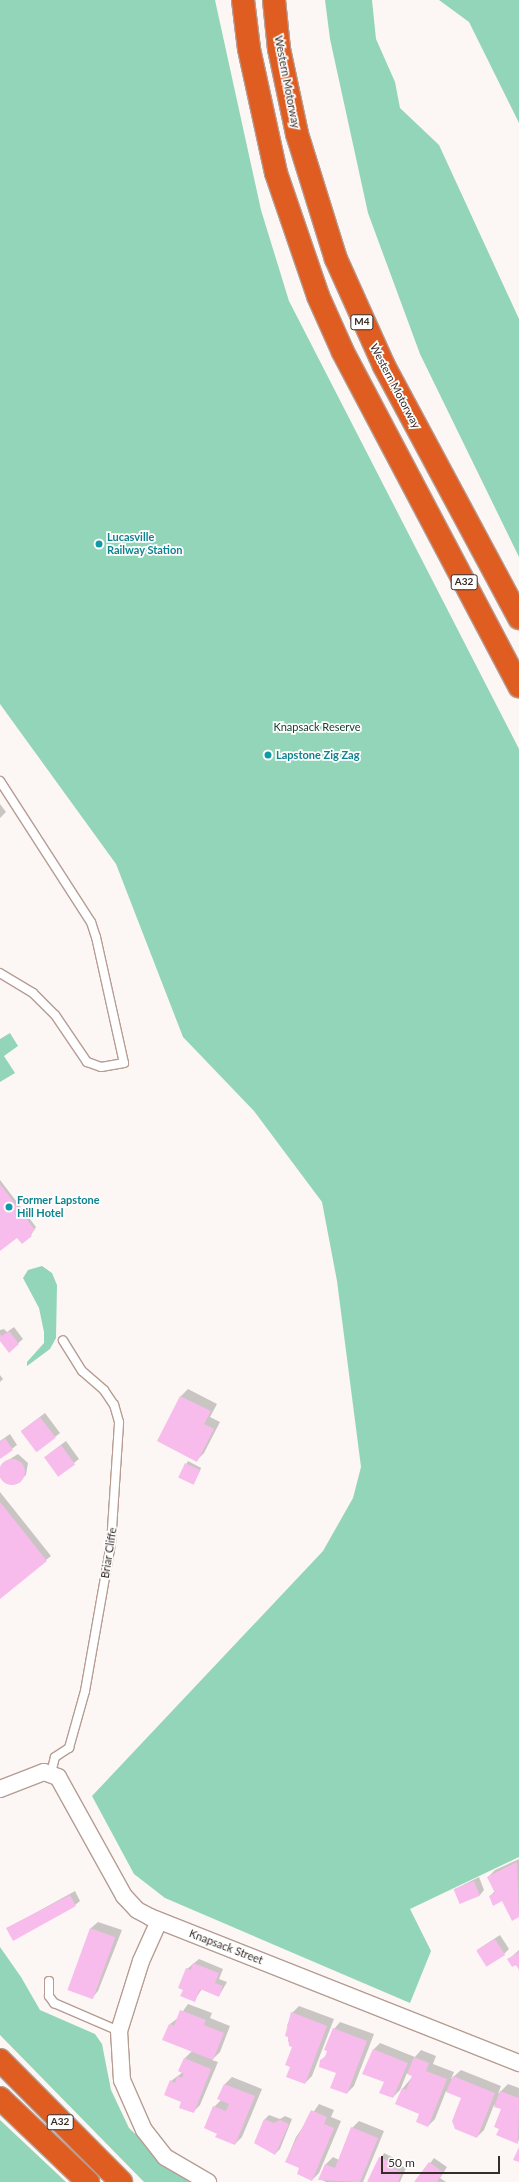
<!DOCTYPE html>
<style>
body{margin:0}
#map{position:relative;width:519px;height:2182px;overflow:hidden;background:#fcf7f4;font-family:Lato,sans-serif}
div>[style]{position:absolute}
.green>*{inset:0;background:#93d5b8}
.shadow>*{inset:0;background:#0003;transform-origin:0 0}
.building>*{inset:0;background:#f8bcec;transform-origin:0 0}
.round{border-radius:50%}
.roads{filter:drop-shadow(1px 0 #b69d93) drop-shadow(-1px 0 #b69d93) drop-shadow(0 1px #b69d93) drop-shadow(0 -1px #b69d93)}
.lane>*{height:8px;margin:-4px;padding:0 4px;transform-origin:4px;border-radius:4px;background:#fff}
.street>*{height:16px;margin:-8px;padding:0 8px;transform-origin:8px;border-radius:8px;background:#fff}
.highway>*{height:22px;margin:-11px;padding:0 11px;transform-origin:11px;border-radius:11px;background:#e05d22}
.dots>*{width:11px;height:11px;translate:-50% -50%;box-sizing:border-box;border:2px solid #fff;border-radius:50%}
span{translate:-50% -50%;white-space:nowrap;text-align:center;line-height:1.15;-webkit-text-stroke:3.5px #fff;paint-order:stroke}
.shield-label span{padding:1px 3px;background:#fff;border:1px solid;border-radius:3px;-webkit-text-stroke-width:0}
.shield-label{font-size:10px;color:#362c28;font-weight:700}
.street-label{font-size:11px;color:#362c28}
.culture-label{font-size:11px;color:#0d838f;font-weight:700}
.left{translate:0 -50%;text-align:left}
.park-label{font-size:11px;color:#13402f}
.scale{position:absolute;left:381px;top:2156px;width:119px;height:18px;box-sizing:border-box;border:2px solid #362c28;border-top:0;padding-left:5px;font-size:12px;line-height:14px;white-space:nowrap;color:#362c28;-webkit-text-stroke:3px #fff;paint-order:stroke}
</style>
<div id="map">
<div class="green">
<div style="clip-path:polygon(0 0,215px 0,261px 210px,289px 301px,519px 749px,519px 1857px,410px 1909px,431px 1951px,410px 2003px,165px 1898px,134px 1874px,92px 1796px,323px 1551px,353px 1498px,361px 1467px,337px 1281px,322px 1202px,254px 1111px,183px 1037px,116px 864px,0 704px)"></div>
<div style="clip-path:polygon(325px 0,372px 0,376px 39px,395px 82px,400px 108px,439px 145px,519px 319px,519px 557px,420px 354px,368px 213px,330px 39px)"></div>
<div style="clip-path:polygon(439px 0,519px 0,519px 123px,469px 22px)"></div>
<div style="clip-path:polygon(10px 1033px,18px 1046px,4px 1056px,15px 1073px,0 1082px,0 1039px)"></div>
<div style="clip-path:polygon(42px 1266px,52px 1273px,57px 1285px,56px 1338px,50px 1349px,27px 1366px,27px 1362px,44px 1343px,44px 1332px,39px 1308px,23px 1278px,28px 1270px)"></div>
<div style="clip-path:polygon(0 1947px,21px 1977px,40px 2010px,95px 2034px,102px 2044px,111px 2090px,129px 2128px,171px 2168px,192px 2182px,144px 2182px,0 2035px)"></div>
<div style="clip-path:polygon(0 2120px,66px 2182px,0 2182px)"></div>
</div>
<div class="shadow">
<div style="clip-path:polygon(0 804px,6px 812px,0 818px)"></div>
<div style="clip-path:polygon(0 1180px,36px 1227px,31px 1235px,18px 1236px,0 1250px)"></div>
<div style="clip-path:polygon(14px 1327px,23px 1339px,9px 1351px,0 1340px,0 1330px,4px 1329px,7px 1332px)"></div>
<div style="clip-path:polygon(0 1375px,3px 1379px,0 1382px)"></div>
<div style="clip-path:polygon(188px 1389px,217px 1404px,210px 1417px,220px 1422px,204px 1453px,197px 1460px,159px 1441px,181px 1396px)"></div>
<div style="clip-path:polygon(45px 1413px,60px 1433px,55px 1437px,21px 1431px)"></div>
<div style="clip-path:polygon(10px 1434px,17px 1445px,0 1458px,0 1441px)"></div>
<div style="clip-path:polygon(66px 1441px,79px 1459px,74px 1463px,50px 1453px)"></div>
<div style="clip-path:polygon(18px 1454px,28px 1463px,26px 1475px,15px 1484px,3px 1481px,0 1477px,2px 1464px)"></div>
<div style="left:188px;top:1461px;width:15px;height:18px;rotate:28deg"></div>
<div style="clip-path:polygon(0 1492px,51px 1556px,0 1597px)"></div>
<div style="clip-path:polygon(519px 1859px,519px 1916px,512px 1919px,503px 1900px,490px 1896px,495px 1891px,488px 1877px,495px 1870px)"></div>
<div style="clip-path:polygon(479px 1877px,484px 1890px,480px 1895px,455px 1889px)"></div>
<div style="clip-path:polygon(75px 1891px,80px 1901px,75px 1905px,8px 1928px)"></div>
<div style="clip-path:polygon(98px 1922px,122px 1930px,98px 1991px,92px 1998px,91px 1928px)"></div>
<div style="clip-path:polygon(500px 1935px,509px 1949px,504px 1954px,477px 1950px)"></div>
<div style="clip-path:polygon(519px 1946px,519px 1968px,509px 1959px,519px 1950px)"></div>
<div style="clip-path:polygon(199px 1959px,223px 1969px,219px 1979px,227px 1982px,219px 1996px,202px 1989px,194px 2001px,184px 1989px,187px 1969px)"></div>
<div style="clip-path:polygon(188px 2004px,212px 2013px,210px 2018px,230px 2026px,220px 2052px,212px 2060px,218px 2062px,200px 2105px,193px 2112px,183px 2102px,171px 2081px,183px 2072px,180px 2071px,185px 2058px,192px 2051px,170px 2024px,178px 2018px)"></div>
<div style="clip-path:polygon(299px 2006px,334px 2019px,312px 2076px,305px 2083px,291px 2066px,293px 2047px,288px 2041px,289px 2027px,287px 2026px,292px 2013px)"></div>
<div style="clip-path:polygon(340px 2022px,374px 2034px,354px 2086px,347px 2093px,337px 2072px,321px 2061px,327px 2054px,334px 2029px)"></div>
<div style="clip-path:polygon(380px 2043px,415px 2057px,421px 2050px,436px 2056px,433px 2064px,454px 2072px,451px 2079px,461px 2070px,501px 2086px,498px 2094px,508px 2084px,519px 2088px,519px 2141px,500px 2128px,502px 2108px,494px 2105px,484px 2130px,477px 2137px,462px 2098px,446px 2091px,435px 2119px,428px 2126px,421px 2113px,397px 2104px,403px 2088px,413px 2076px,407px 2073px,400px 2090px,393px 2097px,373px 2050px)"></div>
<div style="clip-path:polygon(232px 2077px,262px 2089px,242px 2137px,235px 2144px,218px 2133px,214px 2107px,221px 2100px,219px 2099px,225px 2084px)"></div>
<div style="clip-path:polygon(319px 2104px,334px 2110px,331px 2117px,341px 2121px,319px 2173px,312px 2180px,301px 2167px,286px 2161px,296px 2137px)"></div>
<div style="clip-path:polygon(269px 2115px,280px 2119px,285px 2116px,292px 2119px,280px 2149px,275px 2154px,265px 2119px)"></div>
<div style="clip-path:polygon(359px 2121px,384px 2131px,363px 2182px,326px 2182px,320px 2179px,326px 2164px,333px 2157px,339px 2160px,352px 2128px)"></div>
<div style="clip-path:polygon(384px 2153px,394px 2158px,393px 2162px,406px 2168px,400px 2182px,369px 2182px)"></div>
<div style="clip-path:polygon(434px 2158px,447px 2167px,440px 2178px,446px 2182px,416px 2182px)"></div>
</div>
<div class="building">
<div style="clip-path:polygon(0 1184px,35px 1230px,30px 1234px,32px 1236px,22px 1244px,17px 1238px,0 1251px)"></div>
<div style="clip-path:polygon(9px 1331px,19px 1344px,9px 1353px,0 1341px,0 1334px,2px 1336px)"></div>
<div style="clip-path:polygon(180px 1396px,211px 1411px,204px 1424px,214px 1429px,197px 1462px,157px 1441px)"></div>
<div style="left:40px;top:1417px;width:26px;height:24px;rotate:53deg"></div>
<div style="clip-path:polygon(5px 1438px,13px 1450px,0 1459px,0 1442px)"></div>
<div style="left:61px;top:1445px;width:24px;height:21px;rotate:54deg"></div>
<div class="round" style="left:-1px;top:1459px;width:26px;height:26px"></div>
<div style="left:185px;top:1463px;width:17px;height:16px;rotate:25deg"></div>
<div style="clip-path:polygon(0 1502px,47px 1561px,0 1599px)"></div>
<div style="clip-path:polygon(517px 1862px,519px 1917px,512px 1921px,502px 1901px,493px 1906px,489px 1896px,495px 1893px,487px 1877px)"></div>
<div style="left:474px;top:1881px;width:16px;height:22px;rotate:68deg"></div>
<div style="clip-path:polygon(70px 1895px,76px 1906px,13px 1941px,6px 1928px)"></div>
<div style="left:90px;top:1928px;width:27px;height:66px;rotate:20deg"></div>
<div style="left:495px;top:1939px;width:19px;height:22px;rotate:58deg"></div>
<div style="clip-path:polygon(519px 1952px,519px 1970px,516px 1965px,512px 1967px,507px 1959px)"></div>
<div style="clip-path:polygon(193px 1963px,219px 1973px,215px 1983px,223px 1986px,219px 1997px,200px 1989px,195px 2002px,180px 1996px,183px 1990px,178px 1988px,186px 1968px,191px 1970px)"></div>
<div style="clip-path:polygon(180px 2010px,206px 2020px,204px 2025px,224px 2033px,213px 2060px,162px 2040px,169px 2024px,174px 2026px)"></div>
<div style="clip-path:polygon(291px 2012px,327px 2026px,305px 2084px,286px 2077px,290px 2067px,285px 2065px,292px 2047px,289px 2046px,288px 2037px,285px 2036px)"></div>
<div style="clip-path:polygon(333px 2028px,367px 2041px,347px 2094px,330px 2088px,336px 2073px,319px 2067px,320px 2060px,325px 2057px,327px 2051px,324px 2050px)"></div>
<div style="clip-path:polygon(373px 2049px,408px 2063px,393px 2098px,379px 2093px,384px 2082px,362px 2074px)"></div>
<div style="clip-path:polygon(414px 2057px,429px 2063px,426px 2071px,447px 2079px,428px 2127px,416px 2122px,419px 2114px,395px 2104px,402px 2088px,406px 2090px,412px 2076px,407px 2074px)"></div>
<div style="clip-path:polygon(184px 2058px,211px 2069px,194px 2113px,179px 2108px,181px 2102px,164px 2095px,170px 2080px,175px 2083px,177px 2076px,182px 2078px,184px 2074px,178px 2071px)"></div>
<div style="clip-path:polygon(453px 2076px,495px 2093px,477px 2138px,455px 2129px,452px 2121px,461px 2098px,446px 2092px)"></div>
<div style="clip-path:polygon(224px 2084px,255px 2096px,235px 2145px,215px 2137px,217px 2134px,204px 2128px,213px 2106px,226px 2111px,229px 2104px,217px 2099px)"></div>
<div style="clip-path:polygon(500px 2091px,519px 2098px,518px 2144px,496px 2135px,499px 2129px,494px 2127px,501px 2109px,494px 2107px)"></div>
<div style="clip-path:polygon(311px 2110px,327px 2117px,324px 2124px,334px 2128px,312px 2181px,297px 2174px,299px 2168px,285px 2162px)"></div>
<div style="clip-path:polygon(264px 2119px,274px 2123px,280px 2120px,289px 2124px,275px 2155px,254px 2143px)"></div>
<div style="clip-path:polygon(351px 2127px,378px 2138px,360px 2182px,318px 2180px,325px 2164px,335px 2168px)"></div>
<div style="clip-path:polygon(519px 2147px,519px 2162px,513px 2160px)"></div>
<div style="clip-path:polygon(379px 2157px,391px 2162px,389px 2166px,402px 2172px,398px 2182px,367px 2182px)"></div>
<div style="clip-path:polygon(429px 2162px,443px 2172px,437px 2182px,414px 2182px)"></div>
</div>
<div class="roads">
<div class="lane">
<div style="left:0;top:781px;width:168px;rotate:57.2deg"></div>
<div style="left:91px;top:922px;width:16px;rotate:72deg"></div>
<div style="left:96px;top:937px;width:129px;rotate:77.5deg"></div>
<div style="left:124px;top:1063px;width:23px;rotate:170deg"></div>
<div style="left:101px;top:1067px;width:15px;rotate:-160deg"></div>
<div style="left:87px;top:1062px;width:57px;rotate:-124.2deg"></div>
<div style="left:55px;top:1015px;width:31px;rotate:-135deg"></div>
<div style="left:33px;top:993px;width:39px;rotate:-149deg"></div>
<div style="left:51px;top:1773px;width:16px;rotate:-76deg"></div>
<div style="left:55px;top:1757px;width:17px;rotate:-33deg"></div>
<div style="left:69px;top:1748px;width:59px;rotate:-74.3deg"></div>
<div style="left:85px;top:1691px;width:149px;rotate:-80deg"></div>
<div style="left:111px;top:1544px;width:122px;rotate:-86.2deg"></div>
<div style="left:119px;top:1422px;width:18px;rotate:-106deg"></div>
<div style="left:114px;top:1405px;width:18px;rotate:-124deg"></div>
<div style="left:104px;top:1390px;width:29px;rotate:-139deg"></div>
<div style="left:82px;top:1371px;width:36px;rotate:-122deg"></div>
<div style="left:49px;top:1981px;width:15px;rotate:90deg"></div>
<div style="left:49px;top:1996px;width:9px;rotate:54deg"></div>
<div style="left:54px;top:2003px;width:71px;rotate:23.3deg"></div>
</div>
<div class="street">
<div style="left:0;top:1789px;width:47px;rotate:-21.1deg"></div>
<div style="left:44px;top:1772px;width:15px;rotate:20deg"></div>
<div style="left:58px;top:1777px;width:136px;rotate:61deg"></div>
<div style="left:124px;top:1896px;width:19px;rotate:47deg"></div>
<div style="left:137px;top:1910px;width:15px;rotate:28deg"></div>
<div style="left:150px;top:1917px;width:397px;rotate:21.6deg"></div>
<div style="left:159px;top:1921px;width:44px;rotate:114.2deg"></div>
<div style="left:141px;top:1961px;width:73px;rotate:107.4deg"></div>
<div style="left:119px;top:2031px;width:49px;rotate:86.5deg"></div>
<div style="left:122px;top:2080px;width:55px;rotate:66.3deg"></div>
<div style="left:144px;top:2130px;width:34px;rotate:52deg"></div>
<div style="left:165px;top:2157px;width:50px;rotate:30.2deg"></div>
</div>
<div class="highway">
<div style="left:243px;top:0;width:49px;rotate:83deg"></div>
<div style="left:249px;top:49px;width:127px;rotate:77.7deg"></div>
<div style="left:276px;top:173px;width:130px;rotate:71.1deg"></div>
<div style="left:318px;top:296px;width:61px;rotate:65.9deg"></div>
<div style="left:343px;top:352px;width:378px;rotate:62.2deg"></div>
<div style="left:274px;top:0;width:49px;rotate:84.2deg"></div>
<div style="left:279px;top:49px;width:87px;rotate:78deg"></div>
<div style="left:297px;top:134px;width:131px;rotate:72.7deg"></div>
<div style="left:336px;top:259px;width:117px;rotate:65.8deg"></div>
<div style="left:384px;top:366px;width:286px;rotate:61.8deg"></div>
<div style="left:0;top:2060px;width:172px;rotate:45.2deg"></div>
<div style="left:0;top:2098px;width:122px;rotate:43.7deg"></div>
</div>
</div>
<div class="dots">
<div style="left:99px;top:544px;background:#0f9aa8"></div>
<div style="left:268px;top:755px;background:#0f9aa8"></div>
<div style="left:9px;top:1207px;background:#0f9aa8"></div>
</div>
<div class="shield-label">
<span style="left:362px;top:322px">M4</span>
<span style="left:464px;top:582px">A32</span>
<span style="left:60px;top:2122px">A32</span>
</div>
<div class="street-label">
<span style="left:287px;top:82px;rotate:79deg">Western Motorway</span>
<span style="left:395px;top:386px;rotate:62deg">Western Motorway</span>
<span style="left:109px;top:1553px;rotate:-81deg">Briar Cliffe</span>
<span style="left:226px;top:1947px;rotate:21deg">Knapsack Street</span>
</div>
<div class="culture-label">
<span class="left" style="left:107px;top:544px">Lucasville<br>Railway Station</span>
<span class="left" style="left:276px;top:755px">Lapstone Zig Zag</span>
<span class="left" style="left:17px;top:1207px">Former Lapstone<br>Hill Hotel</span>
</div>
<div class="park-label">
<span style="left:317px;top:727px">Knapsack Reserve</span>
</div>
<div class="scale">50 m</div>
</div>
